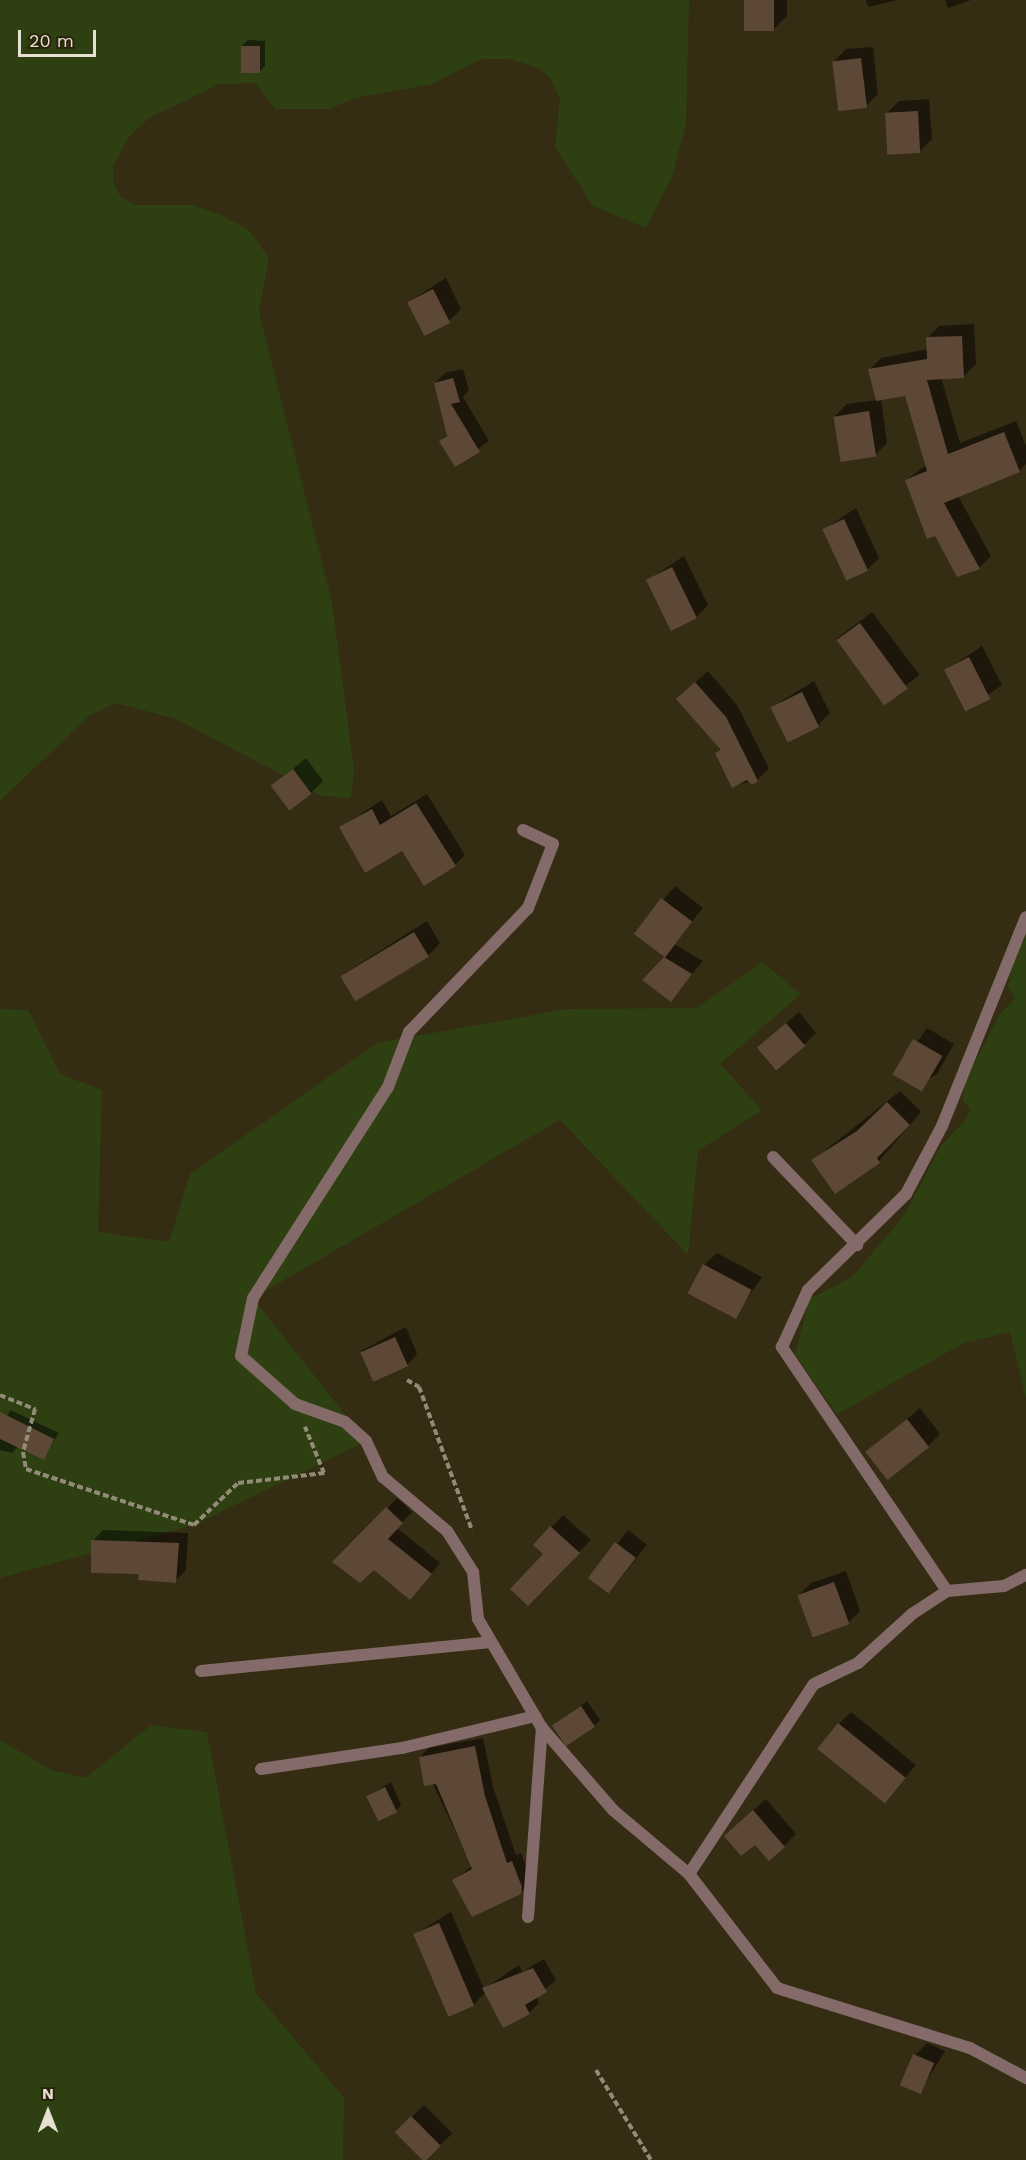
<!DOCTYPE html>
<style>
body{margin:0}
#map{position:relative;width:1026px;height:2160px;overflow:hidden;background:#352c14;font-family:"Work Sans",sans-serif}
div>[style]{position:absolute}
.green>*{inset:0;background:#2e3f11}
.shadow>*{inset:0;background:#0007;transform-origin:0 0}
.building>*{inset:0;background:#5d4736;transform-origin:0 0}
.path>*{height:4px;margin-top:-2px;transform-origin:0;background:repeating-linear-gradient(90deg,#928b78 0 6px,transparent 0 9px)}
.minor>*{height:12px;margin:-6px;padding:0 6px;transform-origin:6px;border-radius:6px;background:#846a68}
span{translate:-50% -50%;white-space:nowrap;text-align:center;line-height:1.15;-webkit-text-stroke:5px #2b220a;paint-order:stroke}
.north{position:absolute;left:18px;top:2082px;width:60px;height:60px;-webkit-text-stroke:4px #2b220a;paint-order:stroke;rotate:0deg;font-size:16px;font-weight:700;line-height:24px;text-align:center;color:#e5e0d1}
.north::after{content:'';display:block;margin:auto;width:21px;height:27px;background:#e5e0d1;clip-path:polygon(50% 0,100% 100%,50% 72%,0 100%)}
.scale{position:absolute;left:18px;top:30px;width:78px;height:27px;box-sizing:border-box;border:3px solid #e5e0d1;border-top:0;padding-left:8px;font-size:18px;line-height:21px;white-space:nowrap;color:#e5e0d1;-webkit-text-stroke:4px #2b220a;paint-order:stroke}
</style>
<div id="map">
<div class="green">
<div style="clip-path:polygon(0 0,689px 0,686px 124px,672px 177px,646px 228px,593px 206px,555px 147px,560px 98px,551px 80px,541px 69px,510px 59px,481px 59px,432px 84px,355px 98px,329px 109px,275px 109px,255px 83px,220px 84px,149px 118px,128px 138px,113px 167px,113px 183px,121px 197px,136px 205px,192px 205px,221px 215px,249px 230px,269px 258px,259px 311px,332px 602px,354px 770px,351px 798px,322px 796px,176px 719px,116px 703px,89px 716px,0 801px)"></div>
<div style="clip-path:polygon(1026px 937px,1026px 1399px,1010px 1332px,964px 1343px,837px 1414px,795px 1355px,809px 1299px,852px 1277px,904px 1216px,941px 1146px,966px 1119px,971px 1109px,963px 1101px,964px 1084px,999px 1015px,1015px 998px,1008px 988px,1011px 964px)"></div>
<div style="clip-path:polygon(762px 962px,801px 994px,720px 1064px,762px 1110px,698px 1151px,688px 1255px,560px 1120px,253px 1298px,366px 1441px,194px 1525px,0 1578px,0 1009px,28px 1010px,60px 1074px,102px 1090px,98px 1232px,169px 1242px,190px 1174px,377px 1043px,567px 1009px,697px 1008px)"></div>
<div style="clip-path:polygon(151px 1725px,207px 1732px,256px 1993px,344px 2098px,343px 2160px,0 2160px,0 1740px,52px 1770px,86px 1778px)"></div>
</div>
<div class="shadow">
<div style="clip-path:polygon(746px 0,787px 0,787px 16px,775px 28px)"></div>
<div style="clip-path:polygon(866px 0,897px 0,868px 7px)"></div>
<div style="clip-path:polygon(945px 0,971px 0,948px 8px)"></div>
<div style="clip-path:polygon(248px 40px,265px 41px,265px 66px,259px 72px,242px 46px)"></div>
<div style="clip-path:polygon(873px 47px,878px 94px,866px 106px,834px 62px,846px 49px)"></div>
<div style="clip-path:polygon(929px 99px,932px 139px,919px 152px,887px 113px,899px 101px)"></div>
<div style="clip-path:polygon(446px 278px,461px 309px,449px 321px,408px 302px)"></div>
<div style="clip-path:polygon(974px 324px,976px 364px,964px 376px,941px 377px,960px 443px,1016px 421px,1026px 446px,1026px 464px,1019px 471px,958px 496px,991px 556px,979px 568px,906px 480px,926px 465px,906px 394px,881px 399px,887px 443px,875px 455px,835px 416px,847px 404px,877px 400px,869px 370px,881px 358px,928px 349px,927px 338px,939px 326px)"></div>
<div style="clip-path:polygon(463px 369px,469px 390px,463px 397px,489px 441px,455px 465px,441px 441px,448px 434px,435px 383px,445px 373px)"></div>
<div style="clip-path:polygon(856px 508px,879px 558px,867px 570px,823px 530px)"></div>
<div style="clip-path:polygon(684px 556px,708px 605px,696px 617px,648px 580px)"></div>
<div style="left:872px;top:612px;width:79px;height:44px;rotate:53deg"></div>
<div style="clip-path:polygon(982px 646px,1002px 685px,966px 710px,946px 670px)"></div>
<div style="clip-path:polygon(708px 671px,737px 705px,769px 768px,757px 780px,733px 786px,717px 754px,722px 749px,690px 687px)"></div>
<div style="clip-path:polygon(814px 681px,830px 713px,818px 725px,772px 707px)"></div>
<div style="clip-path:polygon(306px 758px,323px 781px,311px 793px,273px 786px)"></div>
<div style="clip-path:polygon(427px 794px,465px 855px,455px 865px,341px 827px,382px 800px,391px 816px)"></div>
<div style="clip-path:polygon(675px 886px,703px 908px,674px 944px,703px 961px,671px 1000px,644px 980px,666px 957px,635px 933px)"></div>
<div style="clip-path:polygon(427px 921px,440px 943px,428px 956px,342px 975px)"></div>
<div style="clip-path:polygon(799px 1012px,816px 1033px,804px 1045px,758px 1047px)"></div>
<div style="clip-path:polygon(927px 1028px,954px 1044px,937px 1074px,917px 1087px,895px 1074px)"></div>
<div style="clip-path:polygon(900px 1091px,921px 1112px,879px 1161px,813px 1160px)"></div>
<div style="clip-path:polygon(717px 1253px,762px 1277px,735px 1316px,704px 1265px)"></div>
<div style="clip-path:polygon(406px 1327px,417px 1354px,407px 1365px,361px 1351px)"></div>
<div style="clip-path:polygon(920px 1408px,940px 1434px,928px 1446px,867px 1452px)"></div>
<div style="clip-path:polygon(10px 1410px,59px 1433px,43px 1458px,18px 1446px,12px 1453px,0 1450px,0 1431px)"></div>
<div style="clip-path:polygon(397px 1498px,412px 1512px,397px 1528px,440px 1563px,420px 1588px,374px 1568px,335px 1562px)"></div>
<div style="clip-path:polygon(563px 1515px,591px 1540px,528px 1604px,545px 1554px,535px 1545px)"></div>
<div style="clip-path:polygon(103px 1530px,188px 1533px,186px 1570px,175px 1581px,140px 1573px,93px 1541px)"></div>
<div style="left:628px;top:1530px;width:24px;height:61px;rotate:38deg"></div>
<div style="clip-path:polygon(846px 1571px,860px 1611px,848px 1623px,799px 1595px,811px 1583px)"></div>
<div style="clip-path:polygon(587px 1701px,600px 1720px,594px 1726px,554px 1726px)"></div>
<div style="clip-path:polygon(851px 1712px,916px 1765px,884px 1802px,839px 1724px)"></div>
<div style="clip-path:polygon(483px 1738px,493px 1787px,516px 1855px,521px 1853px,530px 1877px,521px 1893px,454px 1880px,472px 1866px,420px 1757px,429px 1748px)"></div>
<div style="clip-path:polygon(391px 1782px,401px 1805px,396px 1811px,368px 1796px)"></div>
<div style="clip-path:polygon(766px 1799px,796px 1834px,784px 1846px,738px 1824px)"></div>
<div style="clip-path:polygon(451px 1912px,484px 1989px,519px 1965px,522px 1972px,544px 1959px,556px 1980px,536px 1997px,539px 2003px,529px 2013px,486px 1992px,473px 2005px,415px 1934px)"></div>
<div style="clip-path:polygon(927px 2043px,945px 2051px,919px 2093px,915px 2055px)"></div>
<div style="left:424px;top:2105px;width:40px;height:38px;rotate:45deg"></div>
</div>
<div class="building">
<div style="left:744px;top:0;width:30px;height:31px"></div>
<div style="left:241px;top:46px;width:19px;height:27px"></div>
<div style="left:861px;top:58px;width:50px;height:29px;rotate:83deg"></div>
<div style="left:918px;top:111px;width:42px;height:33px;rotate:87deg"></div>
<div style="left:433px;top:289px;width:38px;height:29px;rotate:63deg"></div>
<div style="clip-path:polygon(962px 336px,964px 378px,927px 380px,948px 454px,1004px 432px,1020px 472px,944px 503px,980px 569px,957px 577px,935px 536px,927px 539px,905px 480px,927px 471px,905px 396px,876px 401px,868px 369px,927px 359px,926px 337px)"></div>
<div style="clip-path:polygon(453px 378px,460px 402px,451px 404px,480px 452px,455px 467px,439px 441px,447px 436px,434px 383px)"></div>
<div style="left:869px;top:411px;width:46px;height:36px;rotate:81deg"></div>
<div style="left:844px;top:519px;width:57px;height:24px;rotate:65deg"></div>
<div style="left:672px;top:567px;width:57px;height:29px;rotate:64deg"></div>
<div style="left:860px;top:623px;width:81px;height:29px;rotate:54deg"></div>
<div style="left:969px;top:657px;width:47px;height:28px;rotate:63deg"></div>
<div style="clip-path:polygon(695px 682px,726px 717px,758px 781px,752px 785px,747px 780px,732px 788px,715px 753px,721px 750px,676px 699px)"></div>
<div style="left:802px;top:692px;width:39px;height:35px;rotate:64deg"></div>
<div style="left:293px;top:769px;width:31px;height:28px;rotate:53deg"></div>
<div style="clip-path:polygon(416px 803px,456px 866px,424px 886px,402px 851px,365px 873px,339px 827px,372px 809px,380px 825px)"></div>
<div style="left:661px;top:898px;width:39px;height:45px;rotate:37deg"></div>
<div style="left:414px;top:932px;width:29px;height:86px;rotate:59deg"></div>
<div style="clip-path:polygon(664px 957px,692px 974px,671px 1002px,642px 980px)"></div>
<div style="left:786px;top:1023px;width:30px;height:38px;rotate:50deg"></div>
<div style="left:913px;top:1039px;width:34px;height:41px;rotate:30deg"></div>
<div style="clip-path:polygon(887px 1102px,910px 1125px,877px 1158px,880px 1163px,835px 1194px,811px 1160px,857px 1131px)"></div>
<div style="left:703px;top:1264px;width:55px;height:33px;rotate:28deg"></div>
<div style="left:395px;top:1337px;width:32px;height:38px;rotate:66deg"></div>
<div style="clip-path:polygon(0 1412px,54px 1439px,44px 1460px,0 1439px)"></div>
<div style="left:907px;top:1419px;width:36px;height:53px;rotate:52deg"></div>
<div style="clip-path:polygon(386px 1507px,403px 1523px,388px 1539px,432px 1574px,410px 1600px,374px 1570px,360px 1583px,332px 1562px)"></div>
<div style="clip-path:polygon(550px 1526px,580px 1553px,528px 1606px,510px 1589px,543px 1554px,533px 1545px)"></div>
<div style="clip-path:polygon(91px 1540px,179px 1543px,176px 1583px,138px 1580px,139px 1574px,91px 1573px)"></div>
<div style="left:615px;top:1542px;width:26px;height:45px;rotate:37deg"></div>
<div style="left:834px;top:1582px;width:45px;height:39px;rotate:70deg"></div>
<div style="left:581px;top:1706px;width:25px;height:35px;rotate:56deg"></div>
<div style="left:838px;top:1723px;width:87px;height:33px;rotate:39deg"></div>
<div style="clip-path:polygon(475px 1746px,485px 1796px,507px 1863px,512px 1861px,522px 1887px,521px 1894px,472px 1917px,452px 1880px,472px 1869px,436px 1784px,424px 1786px,419px 1757px)"></div>
<div style="left:385px;top:1787px;width:28px;height:21px;rotate:64deg"></div>
<div style="clip-path:polygon(753px 1810px,785px 1847px,769px 1861px,755px 1845px,741px 1856px,724px 1836px)"></div>
<div style="left:439px;top:1923px;width:90px;height:28px;rotate:67deg"></div>
<div style="clip-path:polygon(533px 1968px,547px 1992px,525px 2005px,530px 2014px,503px 2028px,482px 1988px)"></div>
<div style="left:913px;top:2054px;width:23px;height:34px;rotate:23deg"></div>
<div style="left:411px;top:2116px;width:42px;height:23px;rotate:45deg"></div>
</div>
<div class="path">
<div style="left:407px;top:1380px;width:14px;rotate:30deg"></div>
<div style="left:419px;top:1387px;width:153px;rotate:69.7deg"></div>
<div style="left:0;top:1395px;width:38px;rotate:22deg"></div>
<div style="left:35px;top:1409px;width:45px;rotate:105.6deg"></div>
<div style="left:23px;top:1452px;width:17px;rotate:80deg"></div>
<div style="left:26px;top:1469px;width:177px;rotate:18.4deg"></div>
<div style="left:194px;top:1525px;width:61px;rotate:-43.7deg"></div>
<div style="left:238px;top:1483px;width:87px;rotate:-6.6deg"></div>
<div style="left:324px;top:1473px;width:50px;rotate:-112.4deg"></div>
<div style="left:596px;top:2070px;width:105px;rotate:58.6deg"></div>
</div>
<div class="minor">
<div style="left:523px;top:830px;width:33px;rotate:25deg"></div>
<div style="left:553px;top:844px;width:69px;rotate:111.3deg"></div>
<div style="left:528px;top:908px;width:172px;rotate:133.8deg"></div>
<div style="left:409px;top:1032px;width:59px;rotate:110.9deg"></div>
<div style="left:388px;top:1087px;width:250px;rotate:122.6deg"></div>
<div style="left:253px;top:1298px;width:59px;rotate:101.7deg"></div>
<div style="left:241px;top:1356px;width:72px;rotate:41.6deg"></div>
<div style="left:295px;top:1404px;width:53px;rotate:19.8deg"></div>
<div style="left:345px;top:1422px;width:28px;rotate:42deg"></div>
<div style="left:366px;top:1441px;width:40px;rotate:65deg"></div>
<div style="left:383px;top:1477px;width:84px;rotate:40.2deg"></div>
<div style="left:447px;top:1531px;width:49px;rotate:57.6deg"></div>
<div style="left:473px;top:1572px;width:47px;rotate:83.9deg"></div>
<div style="left:478px;top:1619px;width:126px;rotate:59.6deg"></div>
<div style="left:542px;top:1728px;width:108px;rotate:49.1deg"></div>
<div style="left:613px;top:1810px;width:99px;rotate:40.1deg"></div>
<div style="left:689px;top:1874px;width:144px;rotate:52.3deg"></div>
<div style="left:777px;top:1988px;width:202px;rotate:17.3deg"></div>
<div style="left:970px;top:2048px;width:64px;rotate:28.2deg"></div>
<div style="left:773px;top:1157px;width:122px;rotate:46.3deg"></div>
<div style="left:947px;top:1591px;width:295px;rotate:-124.1deg"></div>
<div style="left:782px;top:1347px;width:63px;rotate:-65.5deg"></div>
<div style="left:808px;top:1290px;width:137px;rotate:-44.4deg"></div>
<div style="left:906px;top:1194px;width:77px;rotate:-62.1deg"></div>
<div style="left:942px;top:1126px;width:225px;rotate:-68.1deg"></div>
<div style="left:201px;top:1671px;width:291px;rotate:-5.7deg"></div>
<div style="left:261px;top:1769px;width:143px;rotate:-8.5deg"></div>
<div style="left:402px;top:1748px;width:137px;rotate:-13.5deg"></div>
<div style="left:689px;top:1874px;width:227px;rotate:-56.7deg"></div>
<div style="left:814px;top:1684px;width:49px;rotate:-25.5deg"></div>
<div style="left:858px;top:1663px;width:73px;rotate:-42.2deg"></div>
<div style="left:912px;top:1614px;width:42px;rotate:-33.3deg"></div>
<div style="left:947px;top:1591px;width:57px;rotate:-5deg"></div>
<div style="left:1004px;top:1586px;width:25px;rotate:-27deg"></div>
<div style="left:528px;top:1917px;width:190px;rotate:-85.8deg"></div>
</div>
<div class="north">N</div>
<div class="scale">20 m</div>
</div>
